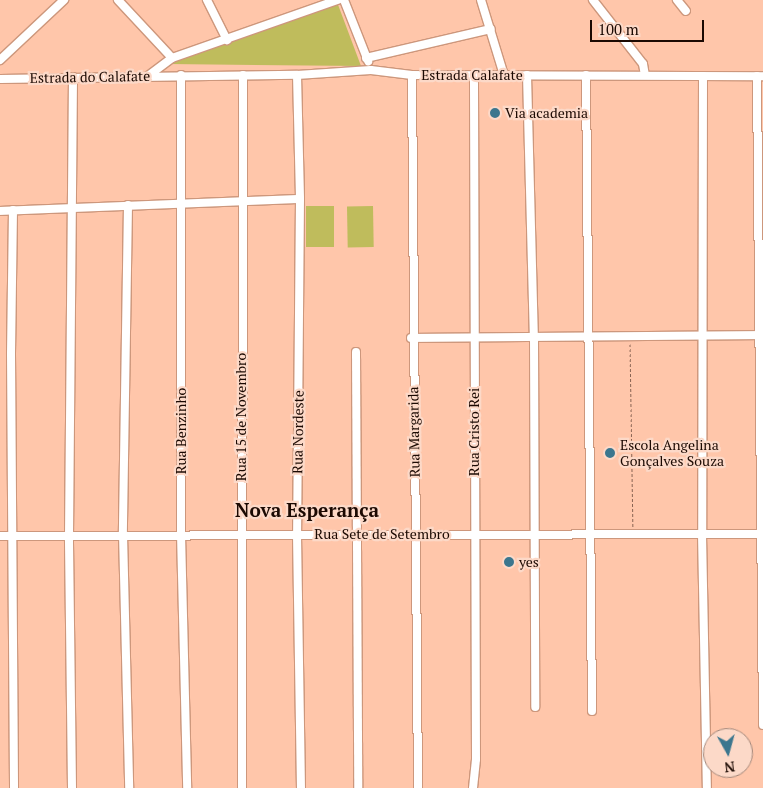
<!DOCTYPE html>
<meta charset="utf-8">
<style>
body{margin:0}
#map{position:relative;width:763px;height:788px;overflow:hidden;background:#ffc6aa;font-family:"PT Serif",serif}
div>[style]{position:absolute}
.green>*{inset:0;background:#bfbc5c;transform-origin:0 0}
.path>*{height:1px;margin-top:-0.5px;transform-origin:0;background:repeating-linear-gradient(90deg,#886352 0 2.5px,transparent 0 5px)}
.roads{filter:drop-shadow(1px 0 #cd977c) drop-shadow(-1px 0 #cd977c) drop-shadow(0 1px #cd977c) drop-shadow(0 -1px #cd977c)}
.minor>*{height:8px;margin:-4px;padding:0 4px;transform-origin:4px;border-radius:4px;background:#fff}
.dots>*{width:14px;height:14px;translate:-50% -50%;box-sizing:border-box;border:2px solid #fcd9c8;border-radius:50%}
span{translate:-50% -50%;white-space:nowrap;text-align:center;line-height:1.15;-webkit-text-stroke:4.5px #fcd9c8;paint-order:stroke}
.street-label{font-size:14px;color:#1b0902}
.poi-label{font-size:14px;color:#1b0902}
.left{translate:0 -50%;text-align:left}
.district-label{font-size:19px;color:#1b0902;font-weight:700}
.north{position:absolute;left:703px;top:728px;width:50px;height:50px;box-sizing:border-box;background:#fcd9c8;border:1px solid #a28679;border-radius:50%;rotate:173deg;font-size:14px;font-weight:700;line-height:20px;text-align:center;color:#1b0902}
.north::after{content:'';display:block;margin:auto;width:18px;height:22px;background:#3b768e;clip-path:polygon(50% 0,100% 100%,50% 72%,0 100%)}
.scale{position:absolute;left:590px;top:20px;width:114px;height:22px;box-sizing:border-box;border:2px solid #1b0902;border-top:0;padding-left:6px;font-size:15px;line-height:18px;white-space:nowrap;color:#1b0902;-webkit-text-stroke:4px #fcd9c8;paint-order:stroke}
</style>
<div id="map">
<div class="green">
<div style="clip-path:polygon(337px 2px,361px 66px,168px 64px,176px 58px)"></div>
<div style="left:334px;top:206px;width:41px;height:28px;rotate:90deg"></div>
<div style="left:373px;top:206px;width:41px;height:26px;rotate:89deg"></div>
</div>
<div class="path">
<div style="left:630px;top:344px;width:184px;rotate:89.1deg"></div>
</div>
<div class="roads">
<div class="minor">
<div style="left:118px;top:0;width:79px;rotate:47deg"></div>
<div style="left:207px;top:0;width:45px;rotate:63.4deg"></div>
<div style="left:344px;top:0;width:66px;rotate:68.5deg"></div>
<div style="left:481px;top:0;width:78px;rotate:73deg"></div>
<div style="left:593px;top:0;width:81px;rotate:52deg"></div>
<div style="left:643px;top:64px;width:11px;rotate:80deg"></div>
<div style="left:677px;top:0;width:14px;rotate:51deg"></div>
<div style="left:366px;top:58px;width:128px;rotate:-13.1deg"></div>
<div style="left:0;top:60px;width:88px;rotate:-43.2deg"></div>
<div style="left:181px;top:75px;width:459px;rotate:90deg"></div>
<div style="left:181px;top:534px;width:254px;rotate:88.6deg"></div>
<div style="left:297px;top:75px;width:124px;rotate:88.6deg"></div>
<div style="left:300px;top:199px;width:336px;rotate:90.5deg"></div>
<div style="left:297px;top:535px;width:253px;rotate:89.1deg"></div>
<div style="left:412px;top:75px;width:713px;rotate:89.52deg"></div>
<div style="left:527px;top:75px;width:262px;rotate:88.5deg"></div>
<div style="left:534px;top:337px;width:370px;rotate:89.8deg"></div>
<div style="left:586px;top:75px;width:636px;rotate:89.46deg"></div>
<div style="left:148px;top:76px;width:30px;rotate:-37deg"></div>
<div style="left:172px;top:58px;width:176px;rotate:-19.3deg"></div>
<div style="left:703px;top:76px;width:458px;rotate:90.1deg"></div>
<div style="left:702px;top:534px;width:254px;rotate:88.9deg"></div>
<div style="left:757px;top:76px;width:649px;rotate:89.47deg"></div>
<div style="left:0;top:79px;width:297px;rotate:-0.8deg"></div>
<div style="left:297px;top:75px;width:74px;rotate:-3.9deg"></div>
<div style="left:371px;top:70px;width:41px;rotate:7deg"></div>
<div style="left:412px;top:75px;width:351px;rotate:0.2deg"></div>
<div style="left:128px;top:205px;width:329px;rotate:90.9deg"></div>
<div style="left:123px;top:534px;width:254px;rotate:88.6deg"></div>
<div style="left:13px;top:210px;width:144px;rotate:90.8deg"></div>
<div style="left:11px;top:354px;width:434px;rotate:89.6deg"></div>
<div style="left:0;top:211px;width:300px;rotate:-2.3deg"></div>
<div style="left:411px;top:338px;width:352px;rotate:-0.5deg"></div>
<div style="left:356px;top:352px;width:436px;rotate:89.7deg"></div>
<div style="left:0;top:536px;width:763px;rotate:-0.15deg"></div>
<div style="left:72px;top:788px;width:253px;rotate:-90.7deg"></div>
<div style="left:69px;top:535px;width:458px;rotate:-89.5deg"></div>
<div style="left:242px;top:788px;width:713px;rotate:-89.92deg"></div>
<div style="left:473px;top:788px;width:29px;rotate:-84deg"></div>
<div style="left:476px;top:759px;width:684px;rotate:-90.17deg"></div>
</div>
</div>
<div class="dots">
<div style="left:495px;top:113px;background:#3b768e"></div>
<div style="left:610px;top:453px;background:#3b768e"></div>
<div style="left:509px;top:562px;background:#3b768e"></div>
</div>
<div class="street-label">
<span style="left:472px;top:75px">Estrada Calafate</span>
<span style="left:90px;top:77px;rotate:-1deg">Estrada do Calafate</span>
<span style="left:241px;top:417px;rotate:-90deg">Rua 15 de Novembro</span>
<span style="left:181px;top:431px;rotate:-90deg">Rua Benzinho</span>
<span style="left:298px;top:432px;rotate:-89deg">Rua Nordeste</span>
<span style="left:414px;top:432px;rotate:-91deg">Rua Margarida</span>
<span style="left:474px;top:432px;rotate:-90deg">Rua Cristo Rei</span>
<span style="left:382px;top:534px">Rua Sete de Setembro</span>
</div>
<div class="poi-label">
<span class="left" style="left:505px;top:113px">Via academia</span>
<span class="left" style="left:620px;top:453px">Escola Angelina<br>Gonçalves Souza</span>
<span class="left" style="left:519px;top:562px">yes</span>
</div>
<div class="district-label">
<span style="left:307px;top:510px">Nova Esperança</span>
</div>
<div class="north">N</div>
<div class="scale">100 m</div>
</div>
